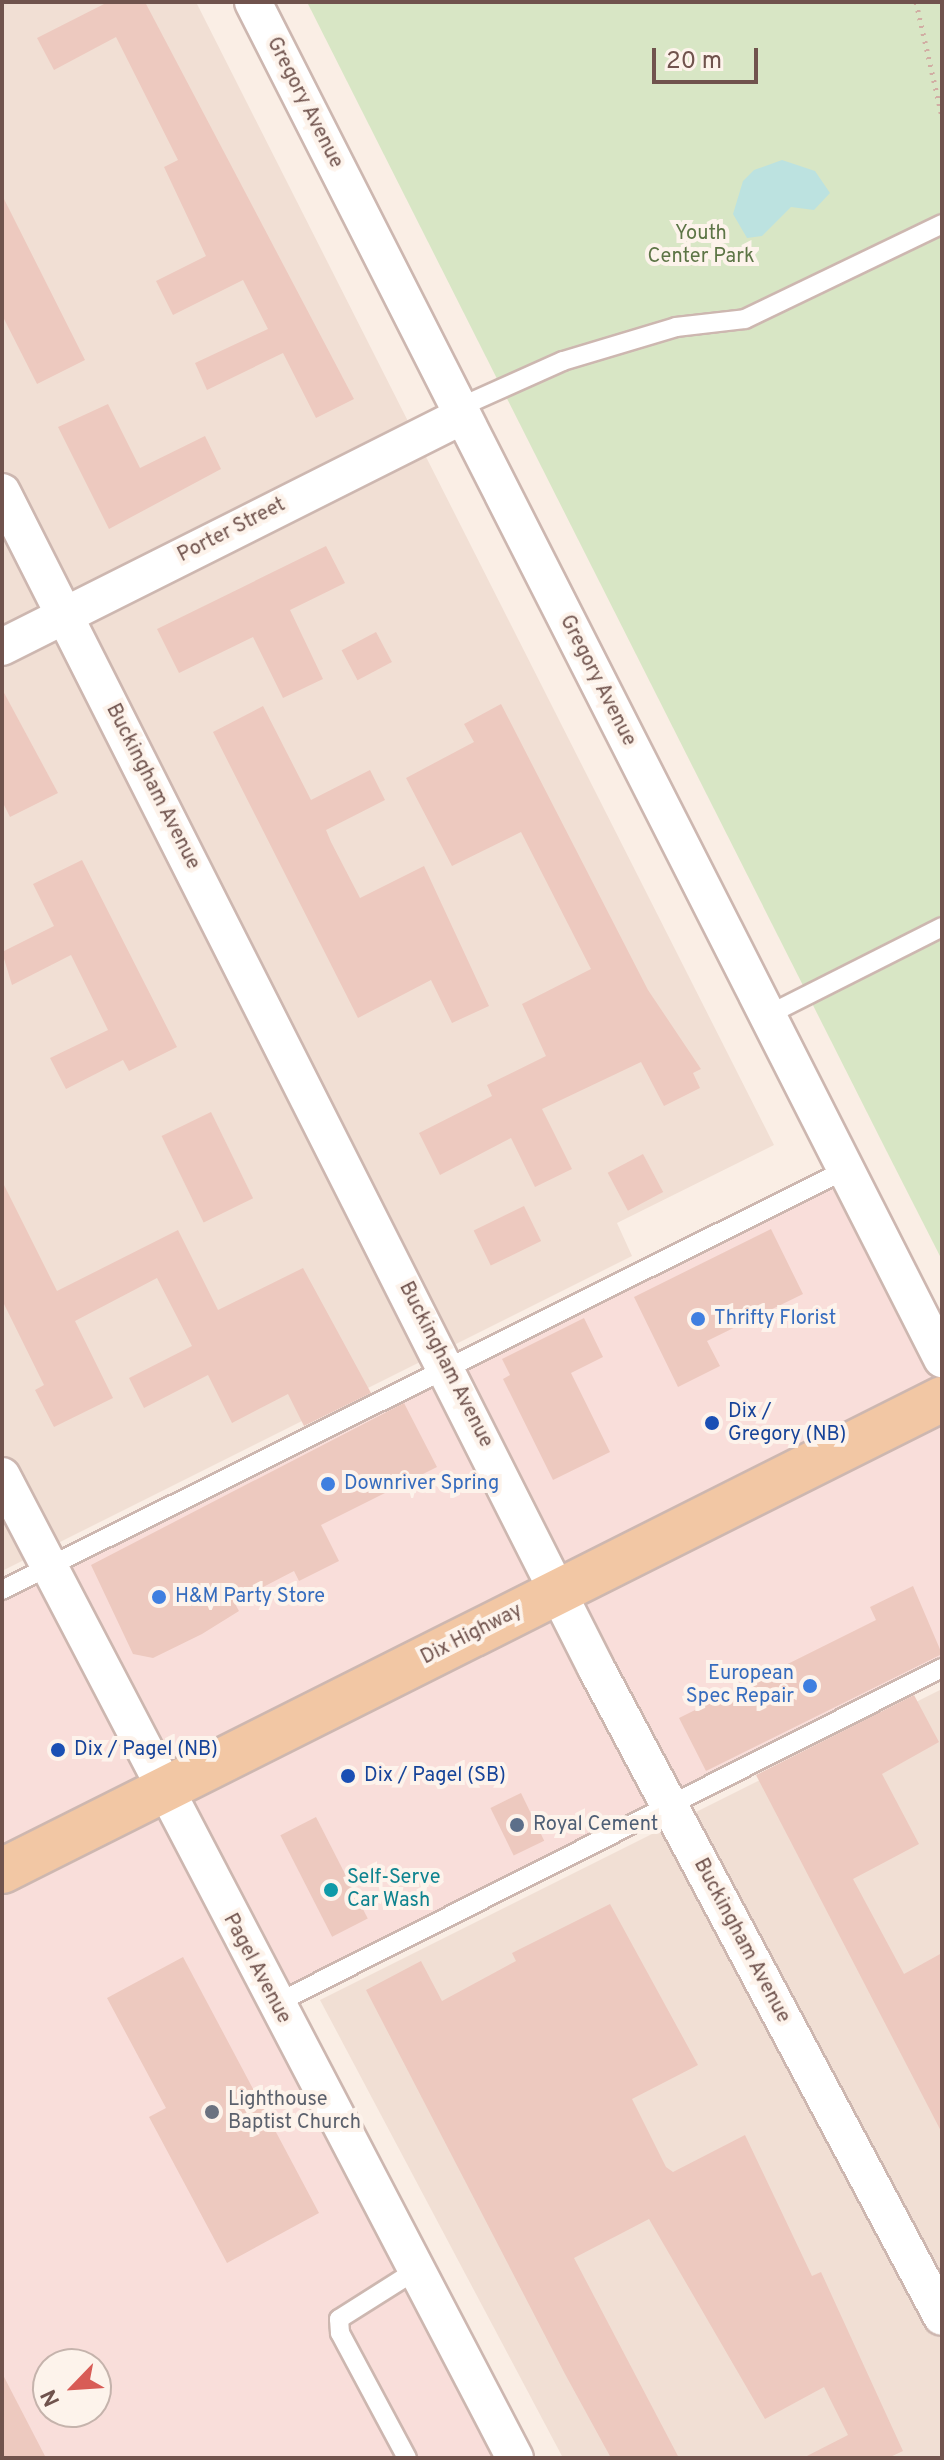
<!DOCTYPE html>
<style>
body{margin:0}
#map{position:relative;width:944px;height:2460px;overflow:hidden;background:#faeee5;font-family:Overpass,sans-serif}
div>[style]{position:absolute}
.residential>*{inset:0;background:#f1dfd4}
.commercial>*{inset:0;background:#f9deda}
.green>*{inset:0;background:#d8e6c5}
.water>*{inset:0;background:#bce2e0}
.building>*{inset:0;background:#edc9bf;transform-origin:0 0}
.path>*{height:5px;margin-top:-2.5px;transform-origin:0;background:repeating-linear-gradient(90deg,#d1ada3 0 2px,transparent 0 8px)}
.roads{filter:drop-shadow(2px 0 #cdb7b0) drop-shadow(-2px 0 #cdb7b0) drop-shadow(0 2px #cdb7b0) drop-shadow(0 -2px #cdb7b0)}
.service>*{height:18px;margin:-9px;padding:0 9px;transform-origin:9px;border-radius:9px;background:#fff}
.minor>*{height:36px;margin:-18px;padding:0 18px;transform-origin:18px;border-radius:18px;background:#fff}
.primary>*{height:44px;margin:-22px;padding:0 22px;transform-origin:22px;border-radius:22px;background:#f2c7a4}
.dots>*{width:22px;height:22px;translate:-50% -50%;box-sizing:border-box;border:4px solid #fdf3eb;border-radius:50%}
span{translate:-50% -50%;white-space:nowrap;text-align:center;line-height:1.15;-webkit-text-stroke:8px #fdf3eb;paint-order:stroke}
.street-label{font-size:20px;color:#70534d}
.park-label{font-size:20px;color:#5d7546}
.shop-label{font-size:20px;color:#366cbe}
.left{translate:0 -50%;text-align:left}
.right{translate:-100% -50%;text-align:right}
.transit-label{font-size:20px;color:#164399}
.service-label{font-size:20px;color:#4e5e75}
.culture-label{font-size:20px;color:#0d838f}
.worship-label{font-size:20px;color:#5b616d}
.frame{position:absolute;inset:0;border:4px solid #70534d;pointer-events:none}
.north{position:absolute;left:32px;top:2348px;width:80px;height:80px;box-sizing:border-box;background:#fdf3eb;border:2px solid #c5b3ac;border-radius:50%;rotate:245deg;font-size:22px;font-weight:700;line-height:32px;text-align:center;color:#70534d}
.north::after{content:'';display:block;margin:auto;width:28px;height:36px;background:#d85c56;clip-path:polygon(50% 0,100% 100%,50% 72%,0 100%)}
.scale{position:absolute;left:652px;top:48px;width:106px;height:36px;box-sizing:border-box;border:4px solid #70534d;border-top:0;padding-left:10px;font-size:24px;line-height:28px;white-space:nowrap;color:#70534d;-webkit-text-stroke:6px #fdf3eb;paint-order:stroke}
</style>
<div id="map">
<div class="residential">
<div style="clip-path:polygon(2px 2px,196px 2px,774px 1145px,617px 1223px,632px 1256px,2px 1571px)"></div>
<div style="clip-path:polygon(942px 1689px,942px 2458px,563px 2458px,320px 2000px)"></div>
</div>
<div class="commercial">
<div style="clip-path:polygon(evenodd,847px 1169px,942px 1359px,942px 1668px,275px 2005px,515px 2458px,2px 2458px,2px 1590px,847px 1169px,48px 2364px,96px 2364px,96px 2412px,48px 2412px,48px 2364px)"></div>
</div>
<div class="green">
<div style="clip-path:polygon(307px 2px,942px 2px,942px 1260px,885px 1148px)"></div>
</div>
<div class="water">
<div style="clip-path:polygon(782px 160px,815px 171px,830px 193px,814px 210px,791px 207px,762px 236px,747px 238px,733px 214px,743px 181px,754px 170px)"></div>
</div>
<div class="building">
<div style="clip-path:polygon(108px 2px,145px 2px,354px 399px,316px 418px,283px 353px,207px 390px,195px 363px,268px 329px,243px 280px,173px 315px,156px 281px,206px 256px,164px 167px,178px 160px,116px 37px,54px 70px,37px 38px)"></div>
<div style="clip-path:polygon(2px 195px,85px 360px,37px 384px,2px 315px)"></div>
<div style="clip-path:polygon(108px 404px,140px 468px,205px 436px,221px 469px,109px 529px,58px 427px)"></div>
<div style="clip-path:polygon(326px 546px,345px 583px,290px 610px,323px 679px,283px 698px,253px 637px,179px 673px,157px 629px)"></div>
<div style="left:376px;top:632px;width:34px;height:39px;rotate:62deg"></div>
<div style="clip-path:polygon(2px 689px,58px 793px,10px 817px,2px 801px)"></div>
<div style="clip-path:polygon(501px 704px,648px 990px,701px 1069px,693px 1073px,700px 1088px,664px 1106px,641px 1062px,542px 1109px,572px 1169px,535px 1187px,511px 1138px,440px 1175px,419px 1133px,492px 1096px,487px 1085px,546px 1056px,522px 1004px,591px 969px,521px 832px,452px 866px,406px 778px,474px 742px,464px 724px)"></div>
<div style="clip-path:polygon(263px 706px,311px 800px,370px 770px,385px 800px,326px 830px,331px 842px,360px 898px,424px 866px,489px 1006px,452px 1023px,431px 980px,358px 1018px,213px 732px)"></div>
<div style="clip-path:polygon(82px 860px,177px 1047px,129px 1071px,123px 1060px,66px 1089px,50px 1058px,108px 1030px,71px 955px,12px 985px,2px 952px,54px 926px,33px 884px)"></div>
<div style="left:211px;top:1112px;width:96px;height:55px;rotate:64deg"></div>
<div style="left:643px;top:1154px;width:43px;height:40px;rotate:62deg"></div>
<div style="clip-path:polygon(2px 1181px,57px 1291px,178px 1230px,218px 1310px,303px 1268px,371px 1393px,304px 1426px,288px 1394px,232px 1423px,208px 1375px,144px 1408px,129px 1378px,192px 1346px,157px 1278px,75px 1321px,113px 1398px,54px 1427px,35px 1390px,44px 1385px,2px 1300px)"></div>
<div style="left:524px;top:1206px;width:39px;height:56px;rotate:64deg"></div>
<div style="clip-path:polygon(771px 1229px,803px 1294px,707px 1341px,720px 1366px,678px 1387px,634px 1297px)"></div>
<div style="clip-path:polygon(584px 1318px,603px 1357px,571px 1373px,610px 1452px,553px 1480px,503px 1379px,510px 1375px,502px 1359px)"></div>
<div style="clip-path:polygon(404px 1403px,437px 1467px,321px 1525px,339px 1561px,299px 1581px,294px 1571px,234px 1602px,239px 1611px,202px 1634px,153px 1658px,133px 1654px,91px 1565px)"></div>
<div style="clip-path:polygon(913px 1586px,942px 1654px,706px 1771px,679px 1718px,876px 1620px,870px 1607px)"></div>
<div style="clip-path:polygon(914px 1695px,939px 1742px,882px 1774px,919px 1844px,853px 1879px,904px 1974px,942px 1953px,942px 2133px,756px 1775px)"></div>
<div style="left:521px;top:1793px;width:53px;height:34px;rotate:64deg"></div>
<div style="left:316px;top:1817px;width:114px;height:40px;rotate:63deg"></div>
<div style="clip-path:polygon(610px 1904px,698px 2065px,632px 2099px,666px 2167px,673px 2172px,745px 2135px,812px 2276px,821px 2272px,903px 2451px,888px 2458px,803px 2458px,848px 2435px,824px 2387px,765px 2419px,649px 2219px,574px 2258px,679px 2458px,611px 2458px,565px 2374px,366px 1990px,421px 1961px,442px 2001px,516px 1961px,512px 1953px)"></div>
<div style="clip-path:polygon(183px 1957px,319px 2213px,227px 2263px,149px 2117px,166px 2108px,107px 1998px)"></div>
<div style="clip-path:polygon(2px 2373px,46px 2458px,2px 2458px)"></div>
</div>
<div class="path">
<div style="left:916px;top:2px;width:117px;rotate:77.2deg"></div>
</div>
<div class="roads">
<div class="service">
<div style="left:458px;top:408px;width:115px;rotate:-24.1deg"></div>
<div style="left:563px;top:361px;width:118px;rotate:-16.7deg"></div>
<div style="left:676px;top:327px;width:69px;rotate:-6.6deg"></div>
<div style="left:745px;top:319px;width:219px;rotate:-25.7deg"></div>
<div style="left:768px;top:1015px;width:195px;rotate:-26.8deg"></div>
<div style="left:2px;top:1590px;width:944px;rotate:-26.48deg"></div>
<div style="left:275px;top:2004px;width:747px;rotate:-26.74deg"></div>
<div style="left:407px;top:2458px;width:142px;rotate:-118.2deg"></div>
<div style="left:340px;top:2333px;width:14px;rotate:-94deg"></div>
<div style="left:339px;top:2319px;width:90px;rotate:-32.3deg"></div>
</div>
<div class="minor">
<div style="left:253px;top:2px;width:1522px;rotate:63.08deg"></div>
<div style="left:2px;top:492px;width:1318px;rotate:63.2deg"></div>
<div style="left:596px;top:1668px;width:735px;rotate:61.94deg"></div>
<div style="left:2px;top:647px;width:515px;rotate:-26.66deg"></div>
<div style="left:2px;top:1476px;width:1108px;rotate:62.42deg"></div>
</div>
<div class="primary">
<div style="left:2px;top:1871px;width:1052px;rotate:-26.66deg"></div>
</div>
</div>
<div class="dots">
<div style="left:698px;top:1319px;background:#3f7fe0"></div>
<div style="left:712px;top:1423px;background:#1a4fb4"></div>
<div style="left:328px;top:1484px;background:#3f7fe0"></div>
<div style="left:159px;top:1597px;background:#3f7fe0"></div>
<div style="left:810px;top:1686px;background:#3f7fe0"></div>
<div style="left:58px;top:1750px;background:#1a4fb4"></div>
<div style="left:348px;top:1776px;background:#1a4fb4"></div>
<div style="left:517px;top:1825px;background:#5c6f8a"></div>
<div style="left:331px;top:1890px;background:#0f9aa8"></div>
<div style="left:212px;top:2112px;background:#6b7280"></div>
</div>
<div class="street-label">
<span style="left:304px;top:103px;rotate:63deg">Gregory Avenue</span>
<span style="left:232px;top:531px;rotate:-27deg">Porter Street</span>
<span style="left:597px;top:681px;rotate:63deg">Gregory Avenue</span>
<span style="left:152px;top:787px;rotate:63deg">Buckingham Avenue</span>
<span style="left:445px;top:1365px;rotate:63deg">Buckingham Avenue</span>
<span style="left:472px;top:1635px;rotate:-27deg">Dix Highway</span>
<span style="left:741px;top:1941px;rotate:62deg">Buckingham Avenue</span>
<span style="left:256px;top:1969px;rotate:62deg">Pagel Avenue</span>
</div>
<div class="park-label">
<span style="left:701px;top:246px">Youth<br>Center Park</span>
</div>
<div class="shop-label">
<span class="left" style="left:714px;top:1319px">Thrifty Florist</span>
<span class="left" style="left:344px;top:1484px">Downriver Spring</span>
<span class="left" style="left:175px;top:1597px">H&amp;M Party Store</span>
<span class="right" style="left:794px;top:1686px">European<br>Spec Repair</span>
</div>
<div class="transit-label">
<span class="left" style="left:728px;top:1424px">Dix /<br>Gregory (NB)</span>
<span class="left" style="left:74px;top:1750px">Dix / Pagel (NB)</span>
<span class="left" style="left:364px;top:1776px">Dix / Pagel (SB)</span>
</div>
<div class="service-label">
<span class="left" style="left:533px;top:1825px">Royal Cement</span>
</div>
<div class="culture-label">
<span class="left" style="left:347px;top:1890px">Self-Serve<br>Car Wash</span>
</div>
<div class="worship-label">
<span class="left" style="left:228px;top:2112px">Lighthouse<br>Baptist Church</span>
</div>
<div class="frame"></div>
<div class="north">N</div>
<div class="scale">20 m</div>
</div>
